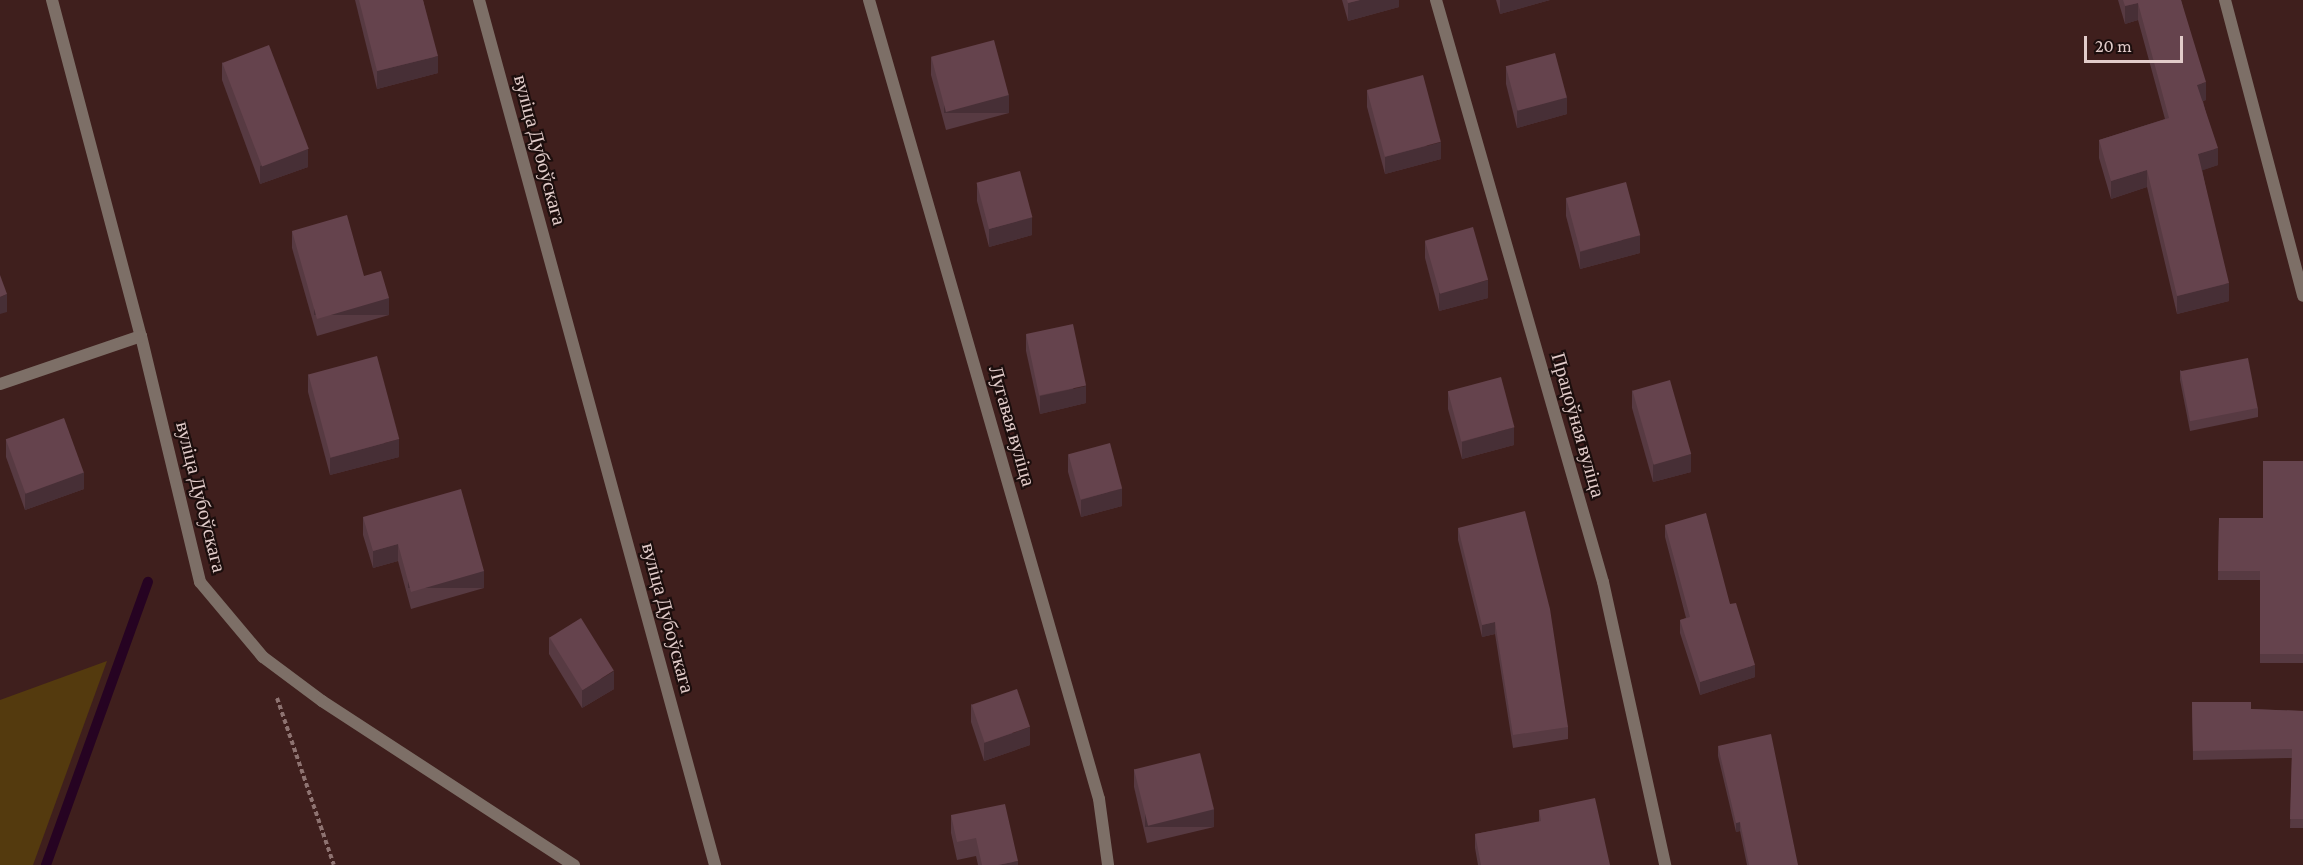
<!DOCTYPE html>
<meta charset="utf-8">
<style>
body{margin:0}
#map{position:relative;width:2303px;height:865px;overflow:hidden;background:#3f1f1d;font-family:"Crimson Pro",serif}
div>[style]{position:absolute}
.green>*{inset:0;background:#543a0e}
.stream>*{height:10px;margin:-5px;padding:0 5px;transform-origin:5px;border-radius:5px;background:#260322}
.path>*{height:4px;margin-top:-2px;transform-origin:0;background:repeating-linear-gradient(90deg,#8e7371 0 4.5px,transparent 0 7.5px)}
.minor>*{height:12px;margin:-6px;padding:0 6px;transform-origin:6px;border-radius:6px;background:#7d6f67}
.wall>*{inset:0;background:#573a42}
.shaded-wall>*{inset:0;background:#472f36;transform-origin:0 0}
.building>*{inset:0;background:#65434d;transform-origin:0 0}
span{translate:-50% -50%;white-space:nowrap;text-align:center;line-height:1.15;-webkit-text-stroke:4.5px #1c0e0d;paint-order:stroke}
.street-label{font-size:20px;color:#e2ccca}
.scale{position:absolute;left:2084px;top:36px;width:99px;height:27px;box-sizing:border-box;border:3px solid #e2ccca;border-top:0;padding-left:8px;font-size:18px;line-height:21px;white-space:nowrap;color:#e2ccca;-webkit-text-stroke:4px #1c0e0d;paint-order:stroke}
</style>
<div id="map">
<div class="green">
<div style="clip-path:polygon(107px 661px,33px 865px,0 865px,0 700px)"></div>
</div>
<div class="stream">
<div style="left:46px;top:865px;width:301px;rotate:-70.2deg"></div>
</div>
<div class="path">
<div style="left:277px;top:698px;width:176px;rotate:71.2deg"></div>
</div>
<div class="minor">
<div style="left:52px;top:0;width:348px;rotate:75.2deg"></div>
<div style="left:141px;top:336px;width:253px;rotate:76.5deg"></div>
<div style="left:200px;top:582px;width:98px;rotate:50deg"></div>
<div style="left:263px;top:657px;width:74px;rotate:36.7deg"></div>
<div style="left:322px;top:701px;width:301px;rotate:33.1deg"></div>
<div style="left:479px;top:0;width:897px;rotate:74.74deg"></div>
<div style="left:869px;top:0;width:831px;rotate:73.94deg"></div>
<div style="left:1099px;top:799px;width:67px;rotate:82.2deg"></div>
<div style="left:1436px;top:0;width:605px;rotate:73.99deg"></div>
<div style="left:1603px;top:582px;width:290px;rotate:77.6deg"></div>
<div style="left:2225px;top:0;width:306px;rotate:75.2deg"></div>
<div style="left:0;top:384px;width:149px;rotate:-18.8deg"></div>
</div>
<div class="wall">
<div style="clip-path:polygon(355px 0,423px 0,438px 73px,377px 89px)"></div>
<div style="clip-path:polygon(1342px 0,1399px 0,1399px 7px,1348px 21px)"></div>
<div style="clip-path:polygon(1496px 0,1550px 0,1500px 14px)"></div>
<div style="clip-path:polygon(2118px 0,2181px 0,2206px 100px,2203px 101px,2218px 165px,2202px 170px,2229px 301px,2177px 314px,2147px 187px,2111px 199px,2099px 158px,2099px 140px,2165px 119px,2138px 20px,2125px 24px)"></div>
<div style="clip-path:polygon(931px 57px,1009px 113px,946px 130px,931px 75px)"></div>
<div style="clip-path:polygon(222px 62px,308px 167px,260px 184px,222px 80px)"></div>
<div style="clip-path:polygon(1506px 66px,1567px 114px,1517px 128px,1506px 84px)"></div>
<div style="clip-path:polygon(1367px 90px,1441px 159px,1385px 174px,1367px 107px)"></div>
<div style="clip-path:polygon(977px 183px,1032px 235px,989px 247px,977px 201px)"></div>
<div style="clip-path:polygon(1566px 198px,1640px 253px,1580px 269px,1566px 216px)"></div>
<div style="clip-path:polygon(292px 231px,364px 276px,389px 315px,317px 336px,292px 248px)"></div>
<div style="clip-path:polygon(1425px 241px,1488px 298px,1439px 311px,1425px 258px)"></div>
<div style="clip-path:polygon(1026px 334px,1086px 403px,1040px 414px,1026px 351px)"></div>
<div style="clip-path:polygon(2180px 370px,2258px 408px,2258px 417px,2190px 431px,2180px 380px)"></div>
<div style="clip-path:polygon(308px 374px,399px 457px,330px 475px,308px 392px)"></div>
<div style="clip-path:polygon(1632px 390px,1691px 472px,1653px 482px,1632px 408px)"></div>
<div style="clip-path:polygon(1448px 391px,1514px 445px,1462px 459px,1448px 409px)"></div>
<div style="clip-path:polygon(6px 439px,84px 489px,25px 510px,6px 457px)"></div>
<div style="clip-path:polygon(1068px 454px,1122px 506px,1081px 517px,1068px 472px)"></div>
<div style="clip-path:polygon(2303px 461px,2303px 663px,2260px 663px,2260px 580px,2218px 580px,2219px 518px,2263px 518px)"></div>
<div style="clip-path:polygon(363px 517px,484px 588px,411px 609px,398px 561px,373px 568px,363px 535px)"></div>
<div style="clip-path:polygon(1665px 525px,1730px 604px,1755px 677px,1700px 695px,1680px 633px,1680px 620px,1686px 618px,1665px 537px)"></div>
<div style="clip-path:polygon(1458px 528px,1568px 727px,1568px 739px,1513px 748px,1495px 634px,1482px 637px,1458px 540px)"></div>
<div style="clip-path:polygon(549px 637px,614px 689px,582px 708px,549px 654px)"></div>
<div style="clip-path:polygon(2192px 702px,2251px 709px,2303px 711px,2303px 828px,2290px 828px,2292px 758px,2193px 760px)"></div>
<div style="clip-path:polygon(971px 704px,1030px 745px,984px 761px,971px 722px)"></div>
<div style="clip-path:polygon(1718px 746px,1798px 865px,1747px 865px,1740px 831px,1736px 832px,1718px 756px)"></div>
<div style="clip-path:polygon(1134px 769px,1214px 827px,1147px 843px,1134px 787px)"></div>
<div style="clip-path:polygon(1539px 810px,1610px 865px,1478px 865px,1475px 848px,1475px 834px,1539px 822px)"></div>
<div style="clip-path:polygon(951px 815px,1018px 865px,978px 865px,976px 856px,957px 860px,951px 833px)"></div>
</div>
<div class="shaded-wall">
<div style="clip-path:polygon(1360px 0,1399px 0,1399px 7px,1348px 21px,1348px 3px)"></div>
<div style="clip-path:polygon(1500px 0,1550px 0,1500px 14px)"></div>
<div style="clip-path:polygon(2138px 3px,2138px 20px,2125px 24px,2125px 6px)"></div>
<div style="clip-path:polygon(438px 56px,438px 73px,377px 89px,377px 71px)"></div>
<div style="clip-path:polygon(2206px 82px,2206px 100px,2197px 102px,2197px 85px)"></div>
<div style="left:1009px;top:95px;width:18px;height:65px;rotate:90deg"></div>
<div style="clip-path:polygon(1567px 97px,1567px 114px,1517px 128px,1517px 110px)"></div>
<div style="clip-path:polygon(1441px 142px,1441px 159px,1385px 174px,1385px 157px)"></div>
<div style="clip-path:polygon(2218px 148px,2218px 165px,2198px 172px,2198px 154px)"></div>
<div style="clip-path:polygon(308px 149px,308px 167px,260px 184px,260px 166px)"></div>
<div style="clip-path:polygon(2147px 170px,2147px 187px,2111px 199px,2111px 181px)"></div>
<div style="clip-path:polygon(1032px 217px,1032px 235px,989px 247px,989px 229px)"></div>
<div style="clip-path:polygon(1640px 235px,1640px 253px,1580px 269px,1580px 252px)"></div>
<div style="clip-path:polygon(1488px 280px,1488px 298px,1439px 311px,1439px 293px)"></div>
<div style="clip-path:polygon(2229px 283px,2229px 301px,2177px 314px,2177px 296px)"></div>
<div style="clip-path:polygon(7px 294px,7px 312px,0 314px,0 297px)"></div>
<div style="left:389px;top:298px;width:17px;height:75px;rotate:90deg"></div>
<div style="clip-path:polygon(1086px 386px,1086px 403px,1040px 414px,1040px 396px)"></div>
<div style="clip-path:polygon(1514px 427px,1514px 445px,1462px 459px,1462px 442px)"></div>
<div style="clip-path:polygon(399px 439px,399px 457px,330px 475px,330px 458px)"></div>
<div style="clip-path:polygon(1691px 454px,1691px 472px,1653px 482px,1653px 464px)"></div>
<div style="clip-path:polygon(84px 472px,84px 489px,25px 510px,25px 492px)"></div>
<div style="clip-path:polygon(1122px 488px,1122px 506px,1081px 517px,1081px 500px)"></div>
<div style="clip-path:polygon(398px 544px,398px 561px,373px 568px,373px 551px)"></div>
<div style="left:484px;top:571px;width:17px;height:76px;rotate:90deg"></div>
<div style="clip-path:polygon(1495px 622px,1495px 634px,1482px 637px,1482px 625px)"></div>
<div style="clip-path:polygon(1755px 665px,1755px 677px,1700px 695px,1700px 682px)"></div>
<div style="clip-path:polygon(614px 671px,614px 689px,582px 708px,582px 690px)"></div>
<div style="clip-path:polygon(1030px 727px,1030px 745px,984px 761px,984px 743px)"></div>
<div style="left:1214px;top:809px;width:18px;height:69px;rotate:90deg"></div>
<div style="clip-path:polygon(1740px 822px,1740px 831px,1736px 832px,1736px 823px)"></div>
<div style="clip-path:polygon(1018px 861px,1018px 865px,998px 865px)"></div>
</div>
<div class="building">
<div style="clip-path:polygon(359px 0,423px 0,438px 56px,377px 71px)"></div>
<div style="clip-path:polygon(1347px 0,1360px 0,1348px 3px)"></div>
<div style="clip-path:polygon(2123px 0,2181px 0,2206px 82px,2197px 85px,2218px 148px,2198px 154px,2229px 283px,2177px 296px,2147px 170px,2111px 181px,2099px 140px,2169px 118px,2138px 3px,2125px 6px)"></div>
<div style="left:994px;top:40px;width:57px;height:65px;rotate:75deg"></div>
<div style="left:269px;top:45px;width:111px;height:50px;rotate:69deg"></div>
<div style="left:1555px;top:53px;width:46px;height:51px;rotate:75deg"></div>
<div style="left:1423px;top:75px;width:69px;height:58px;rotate:75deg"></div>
<div style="left:1020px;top:171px;width:48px;height:45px;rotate:75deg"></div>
<div style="left:1626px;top:182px;width:55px;height:62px;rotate:75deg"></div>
<div style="clip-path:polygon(347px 215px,364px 276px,381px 271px,389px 298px,317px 319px,292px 231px)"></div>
<div style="left:1473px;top:227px;width:55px;height:50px;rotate:74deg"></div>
<div style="clip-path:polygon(0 275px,7px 294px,0 297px)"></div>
<div style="left:1073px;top:324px;width:63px;height:48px;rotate:78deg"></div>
<div style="left:377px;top:356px;width:86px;height:71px;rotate:75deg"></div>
<div style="left:2248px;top:358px;width:51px;height:69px;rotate:79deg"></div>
<div style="left:1501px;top:377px;width:52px;height:55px;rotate:75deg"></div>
<div style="left:1670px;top:380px;width:77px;height:39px;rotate:74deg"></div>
<div style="left:64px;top:418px;width:58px;height:62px;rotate:70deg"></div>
<div style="left:1110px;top:443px;width:47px;height:43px;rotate:75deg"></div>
<div style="clip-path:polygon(2263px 461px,2303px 461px,2303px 654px,2260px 654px,2260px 571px,2218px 571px,2219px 518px,2263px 518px)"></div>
<div style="clip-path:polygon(461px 489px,484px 571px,411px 592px,398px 544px,373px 551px,363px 517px)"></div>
<div style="clip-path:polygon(1525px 511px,1550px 609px,1568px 727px,1513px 735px,1495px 622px,1482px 625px,1458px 528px)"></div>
<div style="clip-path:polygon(1706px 513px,1730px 604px,1736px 603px,1755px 665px,1700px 682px,1680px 620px,1690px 617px,1665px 525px)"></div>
<div style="left:581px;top:618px;width:62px;height:37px;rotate:58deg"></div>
<div style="left:1017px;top:689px;width:40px;height:48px;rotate:71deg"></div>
<div style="clip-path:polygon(2192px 702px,2251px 702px,2251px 709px,2303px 711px,2303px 819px,2290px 819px,2292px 749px,2193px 751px)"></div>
<div style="clip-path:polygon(1771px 734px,1798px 865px,1749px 865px,1740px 822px,1736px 823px,1718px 746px)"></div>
<div style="left:1200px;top:753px;width:58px;height:68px;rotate:76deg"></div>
<div style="clip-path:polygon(1595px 798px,1610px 865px,1481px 865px,1475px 834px,1541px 821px,1539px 810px)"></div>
<div style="clip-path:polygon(1005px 804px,1018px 861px,998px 865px,982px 865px,976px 838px,957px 842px,951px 815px)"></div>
</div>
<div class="street-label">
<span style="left:540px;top:150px;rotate:75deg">вуліца Дубоўскага</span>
<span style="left:1578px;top:425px;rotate:74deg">Працоўная вуліца</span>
<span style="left:1012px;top:426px;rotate:74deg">Лугавая вуліца</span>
<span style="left:201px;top:497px;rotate:76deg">вуліца Дубоўскага</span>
<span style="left:668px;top:618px;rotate:75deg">вуліца Дубоўскага</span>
</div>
<div class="scale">20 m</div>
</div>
